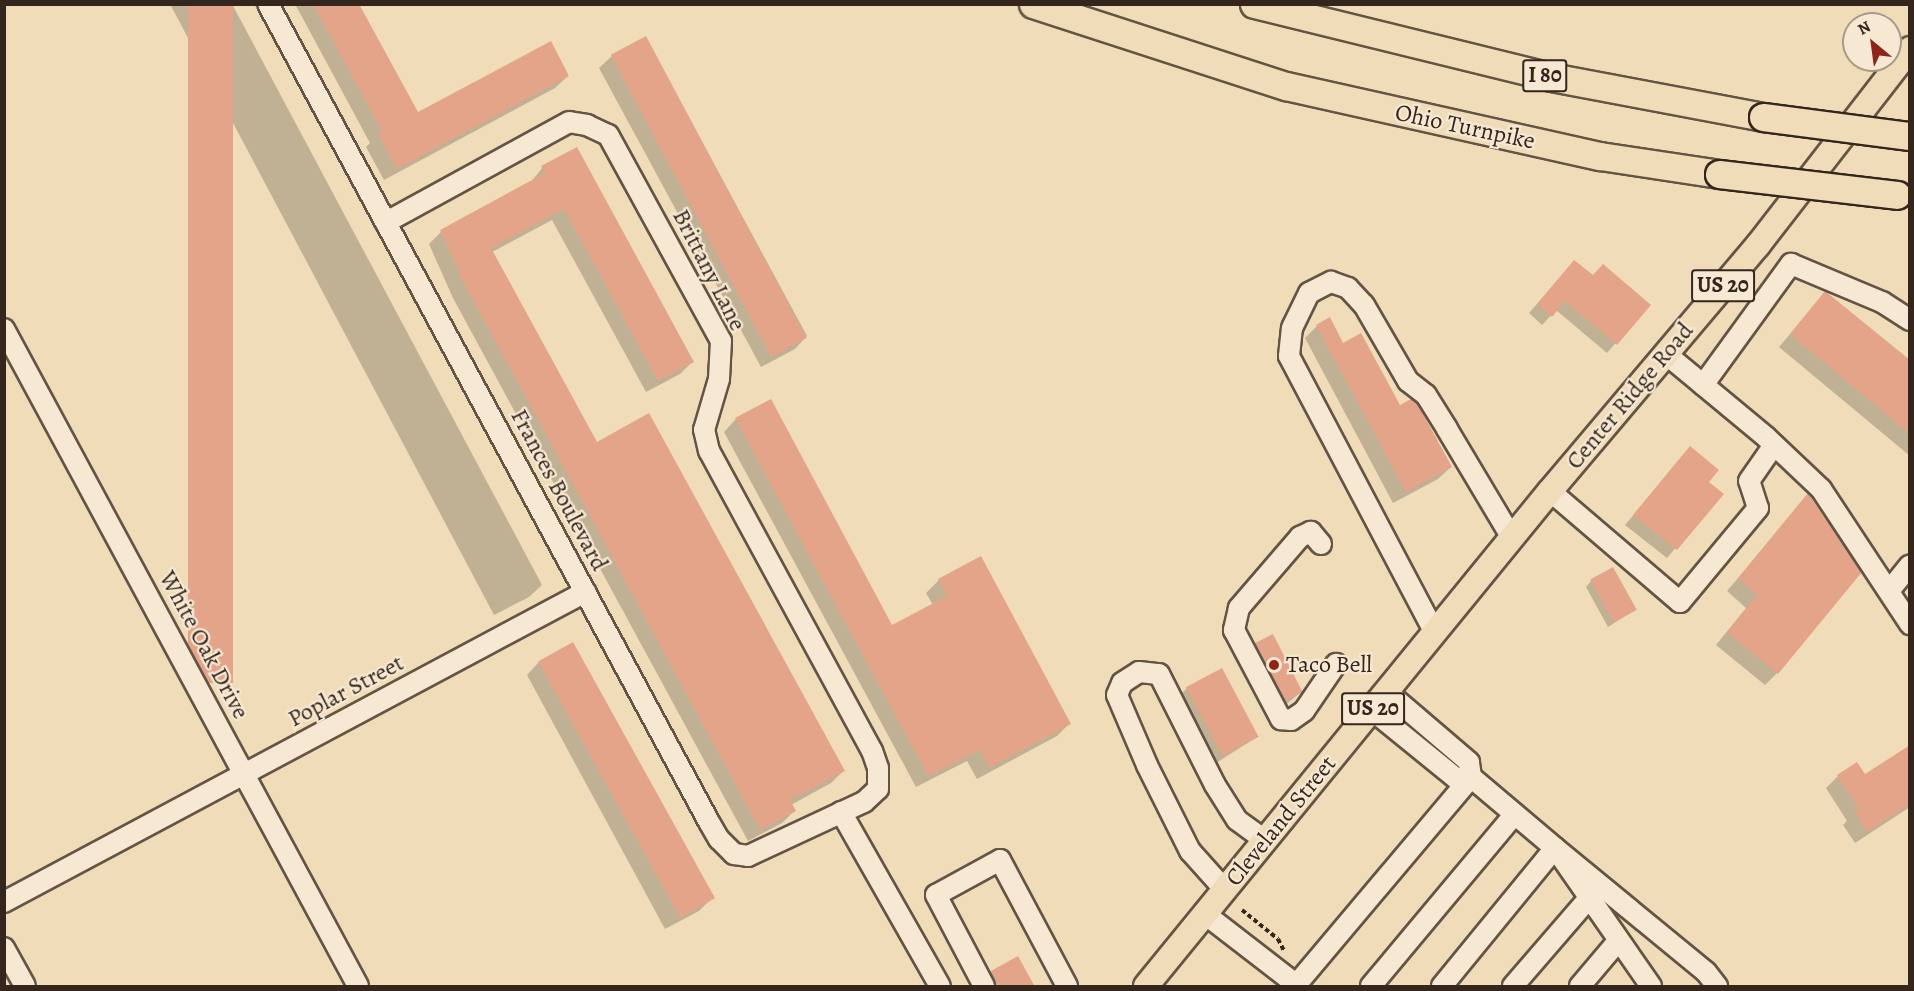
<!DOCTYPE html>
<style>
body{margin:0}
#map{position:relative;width:1914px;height:991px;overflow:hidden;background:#f1dcb9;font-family:Alegreya,serif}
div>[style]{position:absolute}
.shadow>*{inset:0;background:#0003}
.building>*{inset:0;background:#e3a48a;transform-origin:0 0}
.path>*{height:4px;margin-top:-2px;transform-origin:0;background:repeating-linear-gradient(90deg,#34261d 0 4.5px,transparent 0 7.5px)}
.roads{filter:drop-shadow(2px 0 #635444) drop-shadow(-2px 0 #635444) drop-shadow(0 2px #635444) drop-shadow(0 -2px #635444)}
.minor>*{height:20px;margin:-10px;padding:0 10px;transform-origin:10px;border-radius:10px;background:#f6e8d2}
.major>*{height:24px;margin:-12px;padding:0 12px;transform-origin:12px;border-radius:12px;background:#f1dcb9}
.highway>*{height:27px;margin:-13.5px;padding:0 13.5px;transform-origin:13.5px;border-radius:13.5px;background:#f1dcb9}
.bridges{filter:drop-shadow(2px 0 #34261d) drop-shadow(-2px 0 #34261d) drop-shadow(0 2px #34261d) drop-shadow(0 -2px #34261d)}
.highway-bridge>*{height:27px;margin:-13.5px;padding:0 13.5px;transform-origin:13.5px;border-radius:13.5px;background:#f1dcb9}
.dots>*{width:16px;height:16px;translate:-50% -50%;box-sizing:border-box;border:3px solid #f6e8d2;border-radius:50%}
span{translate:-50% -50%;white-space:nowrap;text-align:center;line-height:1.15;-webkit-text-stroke:4.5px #f6e8d2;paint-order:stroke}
.shield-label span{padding:2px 4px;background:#f6e8d2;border:2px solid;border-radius:4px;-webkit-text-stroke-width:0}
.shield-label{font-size:22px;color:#34261d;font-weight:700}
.street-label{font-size:24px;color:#34261d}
.poi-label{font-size:24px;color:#34261d}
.left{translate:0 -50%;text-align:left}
.frame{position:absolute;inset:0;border:6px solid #34261d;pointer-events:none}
.north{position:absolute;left:1842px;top:12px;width:60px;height:60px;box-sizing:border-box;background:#f6e8d2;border:2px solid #a89a8a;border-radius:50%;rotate:331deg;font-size:16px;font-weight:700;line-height:24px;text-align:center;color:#34261d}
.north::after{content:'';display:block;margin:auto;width:21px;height:27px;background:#8f2418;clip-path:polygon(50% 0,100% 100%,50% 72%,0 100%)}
</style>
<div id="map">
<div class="shadow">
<div style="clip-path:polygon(170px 4px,232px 4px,542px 585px,529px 597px,494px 615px)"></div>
<div style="clip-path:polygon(295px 4px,357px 4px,417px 114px,568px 76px,555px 88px,384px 180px,366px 147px,370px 143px)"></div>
<div style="clip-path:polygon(646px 38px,807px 336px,795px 349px,761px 367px,599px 68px,612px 56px)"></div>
<div style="clip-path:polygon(577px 149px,692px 362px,680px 374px,646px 392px,552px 220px,492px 252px,597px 444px,843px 771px,831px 783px,791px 805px,794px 811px,782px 823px,748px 841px,453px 298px,429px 244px,441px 232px,531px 182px,542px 168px)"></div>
<div style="clip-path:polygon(1574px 262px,1592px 277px,1649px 305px,1607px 353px,1556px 310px,1542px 325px,1529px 313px)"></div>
<div style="clip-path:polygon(1825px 293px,1910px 362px,1910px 456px,1779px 347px)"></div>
<div style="clip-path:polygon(1317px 326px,1343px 345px,1451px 467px,1438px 479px,1393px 503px,1305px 338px)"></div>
<div style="clip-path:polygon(736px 419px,891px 627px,933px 605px,926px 593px,939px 580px,980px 558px,1069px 724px,1057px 736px,977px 779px,967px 761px,916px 787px,724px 432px)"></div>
<div style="clip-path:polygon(1690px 448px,1707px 482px,1721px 494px,1667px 558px,1625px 525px)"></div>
<div style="clip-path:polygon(1808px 496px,1777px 673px,1765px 685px,1716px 645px,1746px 608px,1727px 591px)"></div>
<div style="clip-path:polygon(1591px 581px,1636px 609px,1608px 627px,1586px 587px)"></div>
<div style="clip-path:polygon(1256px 645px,1301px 692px,1277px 712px,1247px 654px)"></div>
<div style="clip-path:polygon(539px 662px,711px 899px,699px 911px,665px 929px,527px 675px)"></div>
<div style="clip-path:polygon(1187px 688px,1257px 737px,1213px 765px,1178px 697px)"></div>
<div style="clip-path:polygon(1910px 747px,1910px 807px,1855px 843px,1843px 825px,1847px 821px,1826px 788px,1838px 776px,1865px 776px)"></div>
<div style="clip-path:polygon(992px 972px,1033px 986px,986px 986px,983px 981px)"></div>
</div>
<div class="building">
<div style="left:188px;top:4px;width:45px;height:679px"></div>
<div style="clip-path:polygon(313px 4px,359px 4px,418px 112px,551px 41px,569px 76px,397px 169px,378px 134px,382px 131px)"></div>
<div style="left:646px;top:36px;width:342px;height:40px;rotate:62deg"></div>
<div style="clip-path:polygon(577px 147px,694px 362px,658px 381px,564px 209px,491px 248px,597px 442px,649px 413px,845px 771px,790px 800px,796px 811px,760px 830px,465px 285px,440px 230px,545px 173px,541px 166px)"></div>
<div style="clip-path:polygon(1574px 260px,1593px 275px,1603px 264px,1651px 305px,1617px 345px,1565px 301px,1552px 317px,1537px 304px)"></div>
<div style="clip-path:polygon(1825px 291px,1910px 360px,1910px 434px,1790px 334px)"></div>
<div style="clip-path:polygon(1330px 317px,1343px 343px,1361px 333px,1400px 405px,1411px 399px,1417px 403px,1452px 467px,1406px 492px,1316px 325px)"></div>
<div style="clip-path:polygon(771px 399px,892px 625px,947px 596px,938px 579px,981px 556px,1071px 724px,989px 768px,980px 750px,928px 776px,735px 418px)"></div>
<div style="clip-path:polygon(1690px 446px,1719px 470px,1709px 482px,1724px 494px,1677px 550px,1633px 515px)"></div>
<div style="clip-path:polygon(1808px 493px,1862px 572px,1778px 674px,1727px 632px,1757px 595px,1738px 578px)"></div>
<div style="left:1613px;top:567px;width:49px;height:26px;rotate:61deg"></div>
<div style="left:1273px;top:634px;width:65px;height:21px;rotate:63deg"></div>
<div style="left:573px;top:642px;width:293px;height:40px;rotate:61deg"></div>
<div style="left:1222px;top:668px;width:78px;height:41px;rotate:62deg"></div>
<div style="clip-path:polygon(1910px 745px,1910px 804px,1867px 832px,1855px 812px,1859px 809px,1837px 775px,1857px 762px,1865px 774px)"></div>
<div style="clip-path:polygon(1018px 956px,1035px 987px,999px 987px,991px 971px)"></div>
</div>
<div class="path">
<div style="left:1242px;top:910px;width:46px;rotate:38.9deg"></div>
<div style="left:1278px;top:939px;width:13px;rotate:63deg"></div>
</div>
<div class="roads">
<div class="minor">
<div style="left:268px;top:4px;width:929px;rotate:61.67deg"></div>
<div style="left:709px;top:822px;width:20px;rotate:60deg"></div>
<div style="left:719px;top:839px;width:21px;rotate:45deg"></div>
<div style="left:734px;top:854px;width:14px;rotate:8deg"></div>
<div style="left:748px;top:856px;width:128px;rotate:-25deg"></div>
<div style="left:864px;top:802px;width:19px;rotate:-43deg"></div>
<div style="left:878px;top:789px;width:21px;rotate:-90deg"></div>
<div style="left:878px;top:768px;width:18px;rotate:-109deg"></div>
<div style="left:872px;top:751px;width:341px;rotate:-118.5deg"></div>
<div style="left:709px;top:451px;width:22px;rotate:-103deg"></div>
<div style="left:704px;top:430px;width:53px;rotate:-73.6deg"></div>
<div style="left:719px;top:379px;width:38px;rotate:-87deg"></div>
<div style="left:721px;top:341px;width:235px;rotate:-118.7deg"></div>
<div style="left:608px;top:135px;width:23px;rotate:-155deg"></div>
<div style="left:587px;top:125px;width:18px;rotate:-171deg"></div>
<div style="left:569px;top:122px;width:209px;rotate:151.3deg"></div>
<div style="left:4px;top:329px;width:746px;rotate:61.68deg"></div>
<div style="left:1666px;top:354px;width:130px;rotate:39.7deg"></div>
<div style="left:1766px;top:437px;width:76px;rotate:43.4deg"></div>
<div style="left:1821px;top:489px;width:162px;rotate:56.6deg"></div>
<div style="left:1703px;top:385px;width:150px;rotate:-54deg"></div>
<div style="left:1791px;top:264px;width:99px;rotate:22.7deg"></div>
<div style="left:1882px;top:302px;width:33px;rotate:33deg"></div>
<div style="left:1550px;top:491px;width:171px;rotate:40.5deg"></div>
<div style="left:1680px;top:602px;width:122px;rotate:-50.3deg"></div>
<div style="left:1758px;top:508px;width:28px;rotate:-108deg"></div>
<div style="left:1749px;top:481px;width:44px;rotate:-55.2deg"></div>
<div style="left:1321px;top:544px;width:16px;rotate:-130deg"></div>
<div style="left:1311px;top:532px;width:12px;rotate:156deg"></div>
<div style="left:1300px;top:537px;width:94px;rotate:130.7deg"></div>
<div style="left:1239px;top:608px;width:23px;rotate:103deg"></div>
<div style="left:1234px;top:630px;width:101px;rotate:62.2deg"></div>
<div style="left:1281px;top:719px;width:10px;rotate:6deg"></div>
<div style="left:1291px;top:720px;width:16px;rotate:-35deg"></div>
<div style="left:1304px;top:711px;width:57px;rotate:-55.8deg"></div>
<div style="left:1889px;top:591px;width:33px;rotate:-51deg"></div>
<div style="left:1435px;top:633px;width:313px;rotate:-117.8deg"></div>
<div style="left:1289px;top:356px;width:28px;rotate:-84deg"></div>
<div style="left:1292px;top:328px;width:39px;rotate:-64deg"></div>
<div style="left:1309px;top:293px;width:25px;rotate:-27deg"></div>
<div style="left:1331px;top:282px;width:18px;rotate:19deg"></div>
<div style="left:1348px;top:288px;width:23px;rotate:47deg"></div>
<div style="left:1364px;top:305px;width:88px;rotate:59.9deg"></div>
<div style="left:1408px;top:381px;width:23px;rotate:38deg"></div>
<div style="left:1426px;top:395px;width:40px;rotate:58deg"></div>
<div style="left:1447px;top:429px;width:127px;rotate:59.2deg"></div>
<div style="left:1372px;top:710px;width:109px;rotate:39.1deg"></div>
<div style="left:1457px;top:779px;width:14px;rotate:-8deg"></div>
<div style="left:1471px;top:777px;width:15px;rotate:-98deg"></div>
<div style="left:1469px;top:762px;width:108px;rotate:-139.5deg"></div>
<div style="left:841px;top:812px;width:200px;rotate:60.4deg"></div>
<div style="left:1225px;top:890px;width:52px;rotate:-131.9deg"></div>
<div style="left:1190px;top:851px;width:96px;rotate:-116.6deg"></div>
<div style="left:1147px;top:765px;width:76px;rotate:-113.2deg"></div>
<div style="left:1117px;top:695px;width:13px;rotate:-67deg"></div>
<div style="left:1122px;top:683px;width:20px;rotate:-33deg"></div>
<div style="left:1139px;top:672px;width:20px;rotate:6deg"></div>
<div style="left:1159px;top:674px;width:124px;rotate:63.2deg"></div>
<div style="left:1215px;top:785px;width:41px;rotate:57.8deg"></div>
<div style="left:1237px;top:820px;width:36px;rotate:36deg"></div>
<div style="left:4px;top:902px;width:659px;rotate:-28.08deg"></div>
<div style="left:1205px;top:914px;width:118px;rotate:37.7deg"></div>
<div style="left:4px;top:948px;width:43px;rotate:61.1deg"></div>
<div style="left:1296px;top:985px;width:272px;rotate:-49.9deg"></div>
<div style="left:1471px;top:777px;width:110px;rotate:40.2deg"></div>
<div style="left:1555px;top:848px;width:168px;rotate:55.2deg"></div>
<div style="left:984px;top:986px;width:103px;rotate:-117.8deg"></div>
<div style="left:936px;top:895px;width:73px;rotate:-28.7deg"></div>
<div style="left:1000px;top:860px;width:143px;rotate:62deg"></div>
<div style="left:1371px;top:986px;width:224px;rotate:-50.1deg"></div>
<div style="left:1442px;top:986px;width:178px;rotate:-50.7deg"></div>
<div style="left:1555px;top:848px;width:195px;rotate:39.4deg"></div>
<div style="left:1706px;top:972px;width:18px;rotate:52deg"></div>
<div style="left:1513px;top:986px;width:116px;rotate:-49.2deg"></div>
<div style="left:1580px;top:986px;width:59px;rotate:-49.8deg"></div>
</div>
<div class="major">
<div style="left:1146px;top:986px;width:639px;rotate:-50.78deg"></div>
<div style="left:1550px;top:491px;width:322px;rotate:-49.8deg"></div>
<div style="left:1758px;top:245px;width:248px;rotate:-52.2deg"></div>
</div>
<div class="highway">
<div style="left:1033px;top:4px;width:266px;rotate:18deg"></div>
<div style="left:1286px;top:86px;width:322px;rotate:12.6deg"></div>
<div style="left:1600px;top:156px;width:120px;rotate:8.6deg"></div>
<div style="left:1254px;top:4px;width:306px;rotate:13.8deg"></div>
<div style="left:1551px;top:77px;width:216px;rotate:10.7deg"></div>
</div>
</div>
<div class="bridges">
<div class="highway-bridge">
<div style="left:1763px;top:117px;width:148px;rotate:7.4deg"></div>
<div style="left:1719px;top:174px;width:179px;rotate:6.7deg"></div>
</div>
</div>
<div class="dots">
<div style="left:1274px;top:665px;background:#8f2418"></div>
</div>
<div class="shield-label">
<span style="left:1545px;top:76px">I 80</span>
<span style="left:1723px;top:286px">US 20</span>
<span style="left:1373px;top:709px">US 20</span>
</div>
<div class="street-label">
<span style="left:1465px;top:127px;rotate:12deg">Ohio Turnpike</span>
<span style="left:709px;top:270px;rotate:63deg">Brittany Lane</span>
<span style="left:1630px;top:396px;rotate:-50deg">Center Ridge Road</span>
<span style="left:559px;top:490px;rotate:62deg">Frances Boulevard</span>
<span style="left:204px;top:645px;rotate:62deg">White Oak Drive</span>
<span style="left:346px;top:691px;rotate:-28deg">Poplar Street</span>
<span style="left:1281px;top:821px;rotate:-51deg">Cleveland Street</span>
</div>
<div class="poi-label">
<span class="left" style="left:1286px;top:665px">Taco Bell</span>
</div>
<div class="frame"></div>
<div class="north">N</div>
</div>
